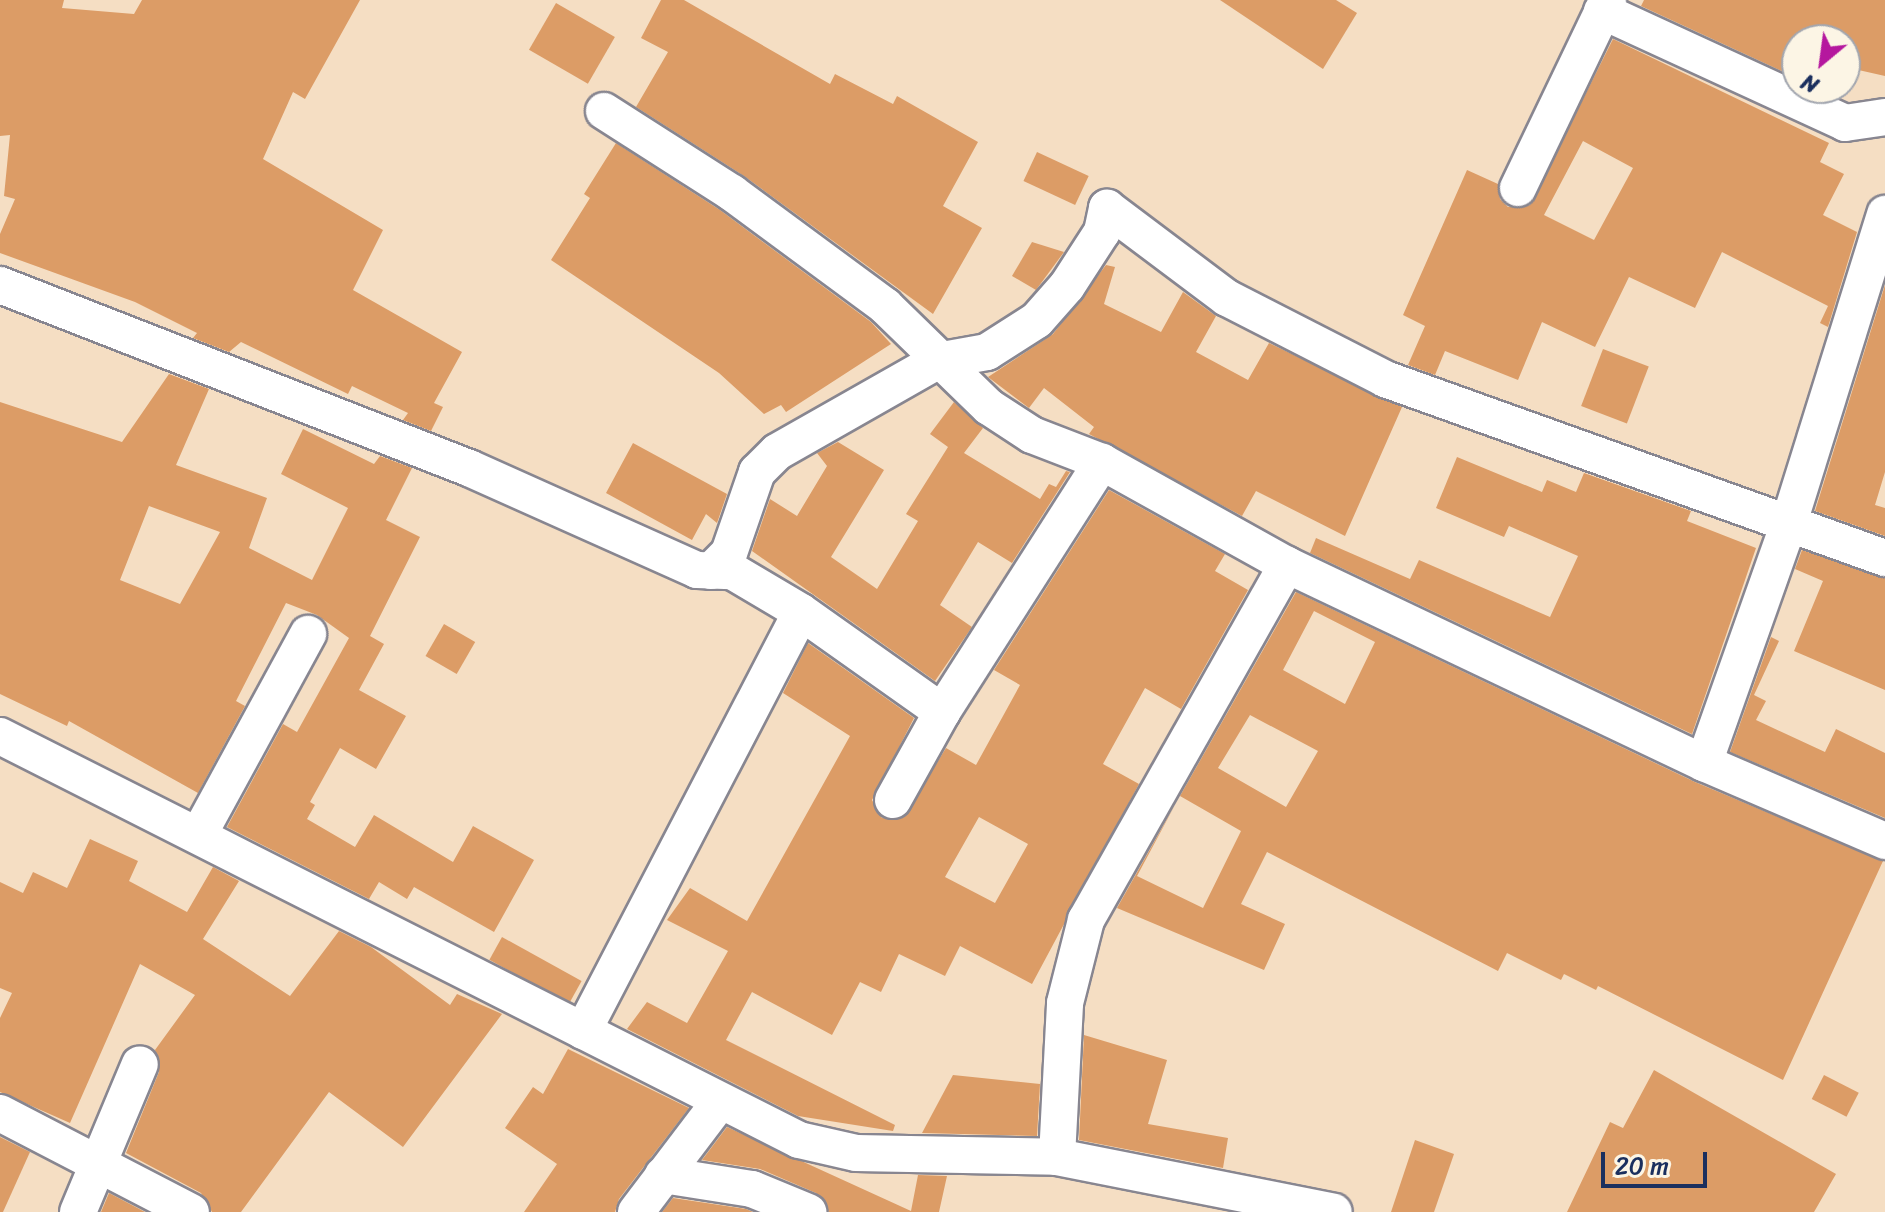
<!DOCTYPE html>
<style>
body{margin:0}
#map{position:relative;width:1885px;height:1212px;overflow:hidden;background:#f5dec3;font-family:Sriracha,sans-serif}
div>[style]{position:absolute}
.building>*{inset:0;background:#dc9c66;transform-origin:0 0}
.roads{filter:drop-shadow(2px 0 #888690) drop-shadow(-2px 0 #888690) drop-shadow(0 2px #888690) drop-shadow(0 -2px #888690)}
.street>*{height:36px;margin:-18px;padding:0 18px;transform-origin:18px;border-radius:18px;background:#fff}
span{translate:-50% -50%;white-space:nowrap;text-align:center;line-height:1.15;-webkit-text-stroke:6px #fcf5e5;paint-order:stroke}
.north{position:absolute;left:1781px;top:24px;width:80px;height:80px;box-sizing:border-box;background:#fcf5e5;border:2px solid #a2a6af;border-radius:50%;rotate:209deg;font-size:22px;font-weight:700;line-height:32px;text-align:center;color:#1b2f5e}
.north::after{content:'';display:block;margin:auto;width:28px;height:36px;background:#b5179e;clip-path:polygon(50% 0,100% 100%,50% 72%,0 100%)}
.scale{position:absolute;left:1601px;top:1152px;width:106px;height:36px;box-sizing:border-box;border:4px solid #1b2f5e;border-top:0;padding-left:10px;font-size:24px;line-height:28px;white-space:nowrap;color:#1b2f5e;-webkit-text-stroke:6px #fcf5e5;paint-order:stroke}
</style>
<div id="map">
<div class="building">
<div style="clip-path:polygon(0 0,64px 0,62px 8px,134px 14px,142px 0,360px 0,305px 99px,293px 92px,263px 159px,383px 230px,353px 290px,462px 352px,434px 403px,443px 407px,431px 431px,403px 420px,408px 413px,352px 386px,348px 394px,241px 342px,229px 352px,193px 338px,197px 333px,135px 302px,0 253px,0 234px,15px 199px,4px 196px,10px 135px,0 136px)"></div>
<div style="clip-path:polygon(661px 0,684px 0,830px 84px,835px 74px,893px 104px,897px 96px,978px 142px,943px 206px,982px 228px,933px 314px,744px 176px,636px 107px,668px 52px,641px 38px)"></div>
<div style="clip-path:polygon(1220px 0,1336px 0,1357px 13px,1323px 69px)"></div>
<div style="clip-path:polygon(1644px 0,1885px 0,1885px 76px,1854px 69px,1845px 84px,1845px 40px,1797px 40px,1797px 78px,1641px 6px)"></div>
<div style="left:556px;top:3px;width:68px;height:54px;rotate:30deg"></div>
<div style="clip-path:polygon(evenodd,1613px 39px,1829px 143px,1820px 162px,1844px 174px,1823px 215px,1857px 232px,1828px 327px,1820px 323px,1828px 306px,1722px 252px,1695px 308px,1629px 277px,1595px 347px,1542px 322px,1518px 380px,1445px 351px,1435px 375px,1408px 365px,1425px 326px,1403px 315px,1467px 170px,1498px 184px,1500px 199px,1508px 207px,1530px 205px,1613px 39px,1583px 141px,1633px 168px,1594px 240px,1544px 215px,1583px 141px)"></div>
<div style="clip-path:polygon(616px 143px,720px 210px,871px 322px,891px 344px,786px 412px,781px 405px,764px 414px,719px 373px,551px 260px,590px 198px,584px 194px)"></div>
<div style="left:1037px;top:152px;width:57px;height:32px;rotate:25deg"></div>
<div style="clip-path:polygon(1032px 242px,1064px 252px,1036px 290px,1012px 276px)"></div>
<div style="clip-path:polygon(1106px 265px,1115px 267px,1104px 304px,1161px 332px,1183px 292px,1216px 316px,1196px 352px,1248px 380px,1269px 343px,1402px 407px,1345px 536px,1256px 491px,1242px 516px,1089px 434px,1094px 427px,1044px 388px,1029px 408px,988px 377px,1053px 334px)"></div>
<div style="clip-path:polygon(1885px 285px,1885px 472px,1875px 505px,1885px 508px,1885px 536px,1815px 511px)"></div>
<div style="left:1603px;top:349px;width:49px;height:61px;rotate:21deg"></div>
<div style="clip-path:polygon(evenodd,169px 374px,209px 389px,176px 465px,267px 498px,249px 548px,312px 580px,348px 508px,281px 474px,303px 429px,374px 464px,380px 456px,412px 468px,386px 520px,420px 537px,370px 636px,384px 644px,359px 690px,406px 716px,376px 769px,340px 748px,310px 802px,315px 805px,307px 819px,355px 847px,374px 815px,453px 862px,473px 826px,534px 860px,494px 932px,414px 887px,407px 899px,379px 882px,369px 899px,227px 827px,283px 724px,297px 732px,349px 638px,317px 615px,286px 603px,236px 701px,245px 706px,198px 793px,69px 721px,67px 726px,0 694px,0 402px,122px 442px,169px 374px,149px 506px,220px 532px,180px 604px,120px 580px,149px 506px)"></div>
<div style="clip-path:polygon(954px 402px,983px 428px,964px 453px,1040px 499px,1049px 484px,1056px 487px,1066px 471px,1070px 472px,1012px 563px,978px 542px,940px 605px,972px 627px,935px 681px,752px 551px,770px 499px,797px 516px,827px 466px,817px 453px,838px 442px,884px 470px,831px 557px,877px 589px,918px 521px,906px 514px,948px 447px,930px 434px)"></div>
<div style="clip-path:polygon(633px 443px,727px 494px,717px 523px,706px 514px,692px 540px,606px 493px)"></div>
<div style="clip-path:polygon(1457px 457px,1542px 492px,1547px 480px,1576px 492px,1584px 473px,1691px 511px,1687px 521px,1756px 548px,1692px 734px,1310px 553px,1316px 538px,1410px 579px,1419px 560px,1550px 617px,1578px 556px,1509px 526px,1504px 537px,1436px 508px)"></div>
<div style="clip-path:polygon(evenodd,1109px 490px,1225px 554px,1215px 571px,1248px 590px,1181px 709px,1145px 688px,1103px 764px,1139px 784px,1032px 984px,960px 946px,945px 976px,899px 954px,881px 992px,860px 982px,832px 1035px,752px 992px,726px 1040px,895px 1125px,893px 1131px,798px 1116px,627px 1029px,647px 1002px,687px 1023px,728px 951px,667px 920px,690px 888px,747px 921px,850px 736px,783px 693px,808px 643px,914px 718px,872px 800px,882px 818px,903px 818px,946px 748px,976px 765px,1020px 685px,994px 670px,1109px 490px,979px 817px,1028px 844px,995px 903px,945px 877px,979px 817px)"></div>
<div style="clip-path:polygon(1802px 550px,1885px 578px,1885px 690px,1794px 651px,1823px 581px,1795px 569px)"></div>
<div style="clip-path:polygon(evenodd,1296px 592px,1695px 782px,1883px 861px,1783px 1080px,1598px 986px,1596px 990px,1564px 974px,1561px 980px,1507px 953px,1498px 971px,1267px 852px,1241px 904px,1285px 924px,1264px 970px,1117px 908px,1175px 805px,1137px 876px,1203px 908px,1241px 831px,1180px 796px,1296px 592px,1314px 611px,1375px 642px,1345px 704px,1283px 670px,1314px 611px,1296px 592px,1250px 715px,1318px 751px,1286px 807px,1218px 768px,1250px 715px)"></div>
<div style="left:444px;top:624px;width:36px;height:37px;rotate:30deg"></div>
<div style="clip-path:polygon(1771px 637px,1779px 641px,1754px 695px,1766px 701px,1756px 720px,1825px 752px,1836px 729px,1885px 753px,1885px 818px,1730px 752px)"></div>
<div style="clip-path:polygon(90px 839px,138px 861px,129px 881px,187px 912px,213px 867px,239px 881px,203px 939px,290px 996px,339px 931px,371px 947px,450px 1005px,457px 994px,502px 1014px,403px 1147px,329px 1092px,241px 1212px,212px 1212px,201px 1193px,126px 1153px,159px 1072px,155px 1050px,195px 995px,140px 964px,70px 1123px,0 1092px,0 1018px,12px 993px,0 988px,0 882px,23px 893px,33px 872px,67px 888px)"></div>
<div style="left:502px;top:937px;width:91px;height:26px;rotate:29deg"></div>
<div style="clip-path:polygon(1084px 1035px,1167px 1060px,1148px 1124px,1228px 1138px,1223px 1168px,1079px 1140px)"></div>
<div style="clip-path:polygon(568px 1049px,689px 1108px,619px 1199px,615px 1212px,524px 1212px,557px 1164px,505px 1128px,533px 1087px,543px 1094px)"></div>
<div style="clip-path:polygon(1654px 1070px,1836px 1174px,1814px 1212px,1567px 1212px,1610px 1122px,1623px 1128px)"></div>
<div style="clip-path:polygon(953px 1075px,1040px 1084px,1037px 1136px,922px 1133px)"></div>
<div style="left:1824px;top:1075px;width:39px;height:27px;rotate:27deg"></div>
<div style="clip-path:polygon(727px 1127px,911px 1211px,918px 1175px,947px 1176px,939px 1212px,829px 1212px,816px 1193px,760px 1169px,702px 1160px)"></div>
<div style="clip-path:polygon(0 1137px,30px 1152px,3px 1212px,0 1212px)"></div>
<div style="clip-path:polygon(1415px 1140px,1454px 1154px,1434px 1212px,1391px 1212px)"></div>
<div style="clip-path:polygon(109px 1193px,145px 1212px,101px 1212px)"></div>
<div style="clip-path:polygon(673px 1198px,746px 1209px,753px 1212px,662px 1212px)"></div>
</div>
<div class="roads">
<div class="street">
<div style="left:1602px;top:11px;width:268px;rotate:24.7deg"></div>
<div style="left:1845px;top:123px;width:40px;rotate:-8.5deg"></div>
<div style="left:604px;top:111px;width:152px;rotate:32.6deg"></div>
<div style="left:732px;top:193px;width:190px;rotate:36.4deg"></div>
<div style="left:885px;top:306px;width:145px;rotate:44.2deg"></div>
<div style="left:989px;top:407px;width:51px;rotate:33.1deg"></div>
<div style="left:1032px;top:435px;width:75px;rotate:21.1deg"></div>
<div style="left:1102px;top:462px;width:212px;rotate:29.1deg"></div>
<div style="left:1287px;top:565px;width:462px;rotate:25.4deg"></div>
<div style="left:1704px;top:763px;width:197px;rotate:23.3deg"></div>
<div style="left:1518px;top:188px;width:208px;rotate:-64.4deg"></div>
<div style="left:0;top:285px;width:503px;rotate:21.32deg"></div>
<div style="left:469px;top:468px;width:250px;rotate:24.1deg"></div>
<div style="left:697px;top:570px;width:35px;rotate:2deg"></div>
<div style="left:732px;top:571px;width:80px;rotate:30.7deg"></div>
<div style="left:801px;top:612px;width:173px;rotate:35.3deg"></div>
<div style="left:711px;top:571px;width:25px;rotate:-45deg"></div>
<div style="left:729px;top:553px;width:86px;rotate:-70.9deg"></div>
<div style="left:757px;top:472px;width:28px;rotate:-45deg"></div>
<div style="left:777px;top:452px;width:184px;rotate:-29.6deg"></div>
<div style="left:937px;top:361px;width:51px;rotate:-10.2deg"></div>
<div style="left:987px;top:352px;width:59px;rotate:-32.6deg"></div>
<div style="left:1037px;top:320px;width:45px;rotate:-48.6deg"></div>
<div style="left:1067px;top:286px;width:64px;rotate:-57.1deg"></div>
<div style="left:1102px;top:232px;width:25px;rotate:-78deg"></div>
<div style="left:1107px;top:208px;width:150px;rotate:36.9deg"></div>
<div style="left:1227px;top:298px;width:178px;rotate:27.1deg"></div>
<div style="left:1385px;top:379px;width:531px;rotate:19.7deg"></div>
<div style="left:0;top:736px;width:895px;rotate:26.82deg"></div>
<div style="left:799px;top:1140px;width:58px;rotate:12.8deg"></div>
<div style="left:856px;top:1153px;width:201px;rotate:1.1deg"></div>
<div style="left:1057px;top:1157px;width:282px;rotate:11.2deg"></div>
<div style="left:1704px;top:763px;width:251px;rotate:-70.5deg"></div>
<div style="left:1788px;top:526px;width:327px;rotate:-72.7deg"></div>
<div style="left:893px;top:800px;width:101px;rotate:-60.9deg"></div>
<div style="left:942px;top:712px;width:297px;rotate:-57.4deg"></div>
<div style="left:199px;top:834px;width:228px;rotate:-61.4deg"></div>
<div style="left:583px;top:1031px;width:472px;rotate:-62.5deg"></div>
<div style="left:0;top:1113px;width:215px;rotate:27.4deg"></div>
<div style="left:1057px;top:1157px;width:154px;rotate:-87deg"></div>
<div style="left:1065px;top:1003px;width:86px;rotate:-75.8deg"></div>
<div style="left:1086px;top:920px;width:408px;rotate:-60.5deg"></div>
<div style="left:663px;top:1175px;width:90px;rotate:8.9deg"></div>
<div style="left:752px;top:1189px;width:61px;rotate:22.3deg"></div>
<div style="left:78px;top:1212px;width:160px;rotate:-67.3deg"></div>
<div style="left:636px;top:1212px;width:136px;rotate:-52.8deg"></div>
</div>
</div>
<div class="north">N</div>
<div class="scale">20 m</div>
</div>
